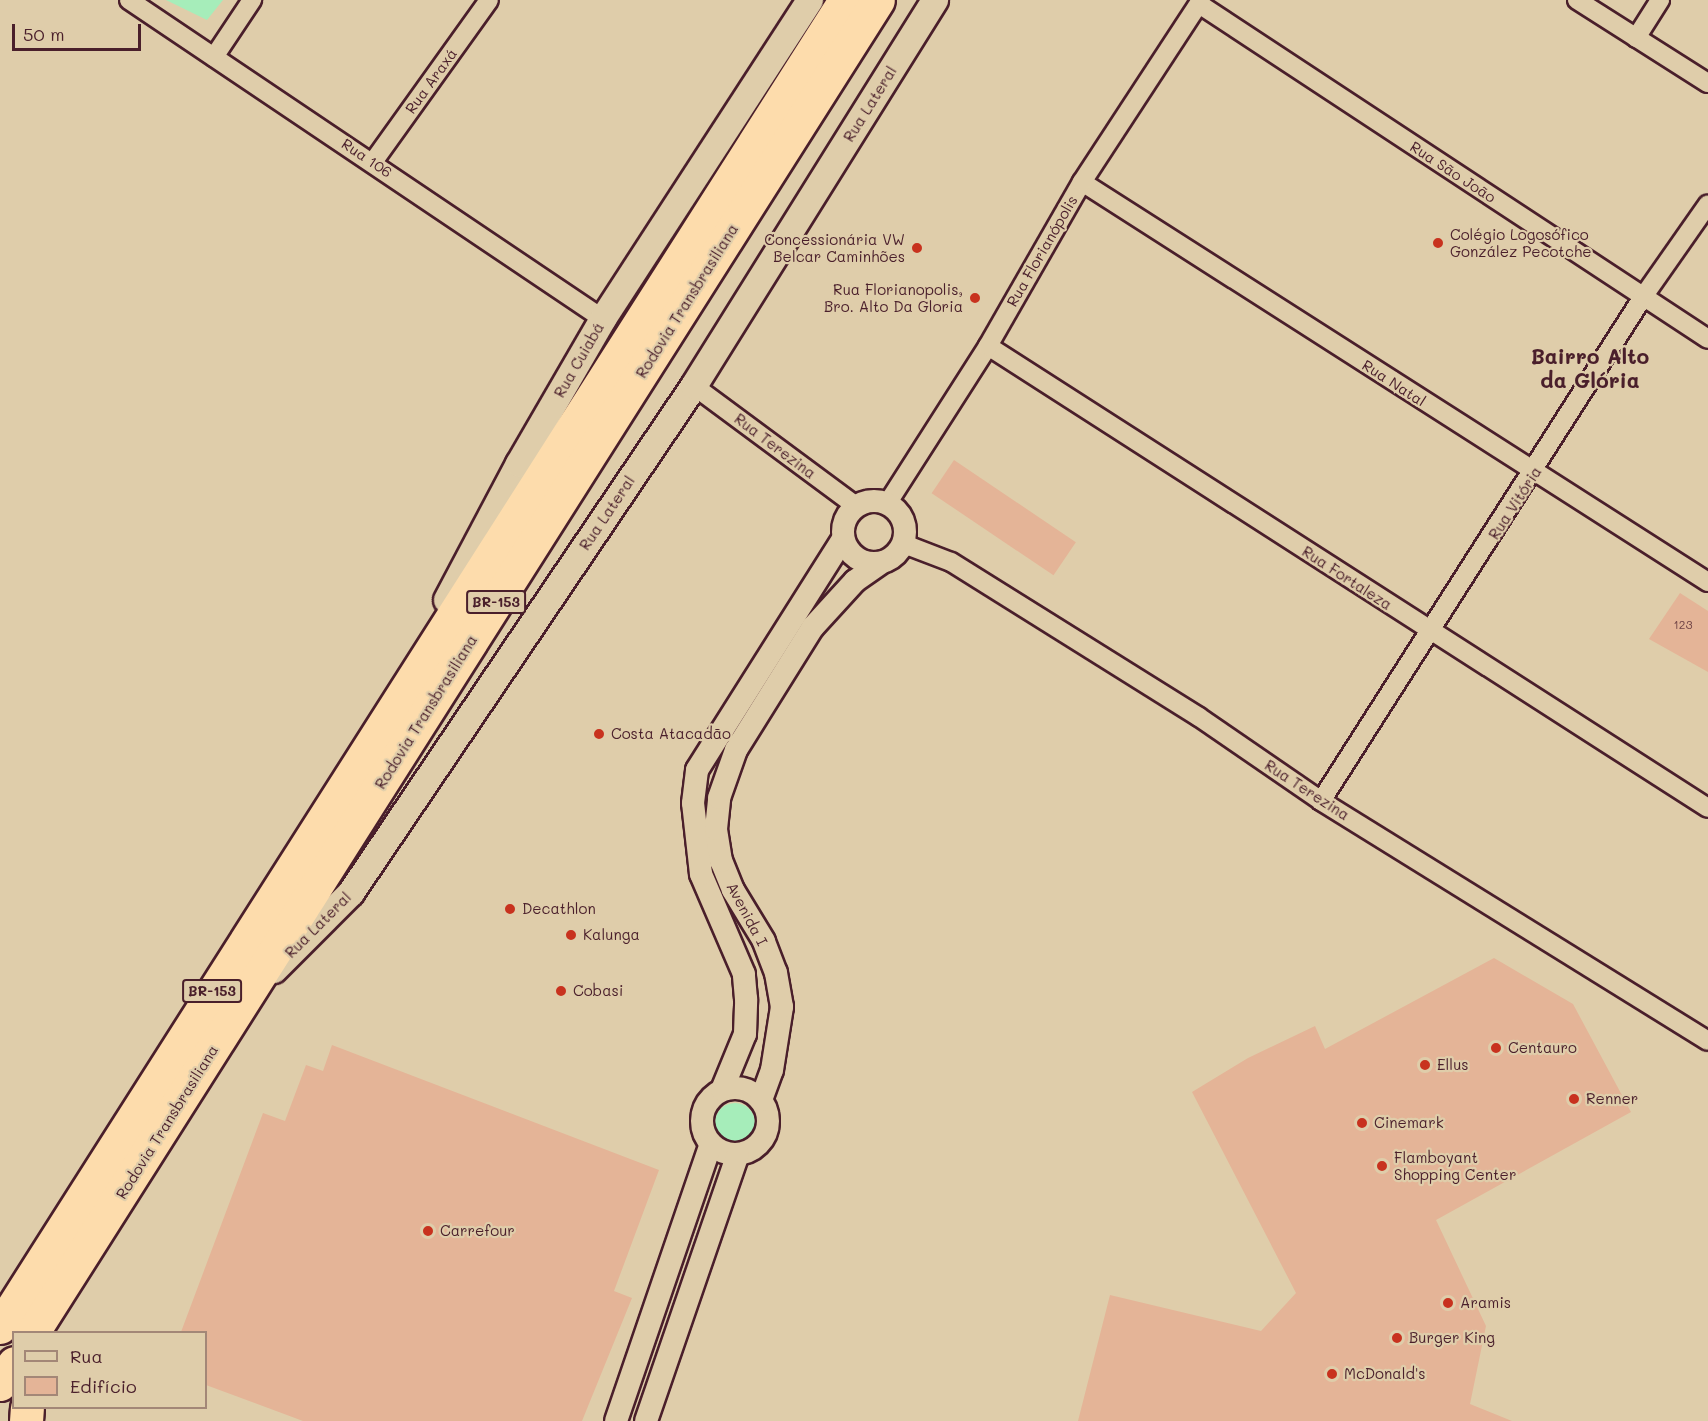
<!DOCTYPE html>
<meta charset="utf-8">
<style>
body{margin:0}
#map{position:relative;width:1708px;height:1421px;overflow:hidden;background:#dfcdaa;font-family:Mali,sans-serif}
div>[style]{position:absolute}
.green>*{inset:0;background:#a6edba}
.round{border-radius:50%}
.building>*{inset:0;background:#e4b497;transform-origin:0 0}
.roads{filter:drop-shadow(2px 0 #4a1f2b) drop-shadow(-2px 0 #4a1f2b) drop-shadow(0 2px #4a1f2b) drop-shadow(0 -2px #4a1f2b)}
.minor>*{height:18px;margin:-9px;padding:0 9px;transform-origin:9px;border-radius:9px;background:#dfcdaa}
.tertiary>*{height:22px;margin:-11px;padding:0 11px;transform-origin:11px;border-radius:11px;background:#dfcdaa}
.tertiary>.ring{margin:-11px;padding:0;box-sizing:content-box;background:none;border:22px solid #dfcdaa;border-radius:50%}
.secondary>*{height:26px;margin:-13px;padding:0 13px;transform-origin:13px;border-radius:13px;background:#dfcdaa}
.motorway>*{height:33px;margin:-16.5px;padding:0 16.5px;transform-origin:16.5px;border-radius:16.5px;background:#fddcac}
.dots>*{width:16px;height:16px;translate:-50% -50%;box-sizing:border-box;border:3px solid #dfcdaa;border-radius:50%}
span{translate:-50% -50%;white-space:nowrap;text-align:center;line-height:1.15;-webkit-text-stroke:4.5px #dfcdaa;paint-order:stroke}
.number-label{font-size:12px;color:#704446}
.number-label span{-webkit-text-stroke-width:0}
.shield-label span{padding:2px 4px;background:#dfcdaa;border:2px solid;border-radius:4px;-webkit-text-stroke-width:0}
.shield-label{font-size:14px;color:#4a1f2b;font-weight:700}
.street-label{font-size:15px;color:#4a1f2b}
.poi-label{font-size:15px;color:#4a1f2b}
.left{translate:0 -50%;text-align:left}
.right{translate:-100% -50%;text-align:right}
.district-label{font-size:21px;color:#4a1f2b;font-weight:700}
.legend{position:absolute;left:12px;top:1331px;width:195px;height:78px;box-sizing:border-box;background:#dfcdaa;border:2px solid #a38777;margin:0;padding:8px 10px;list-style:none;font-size:18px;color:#4a1f2b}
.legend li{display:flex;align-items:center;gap:12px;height:30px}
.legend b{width:30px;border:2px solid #a38777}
.scale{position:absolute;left:12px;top:24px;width:129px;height:27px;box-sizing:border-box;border:3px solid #4a1f2b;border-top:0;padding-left:8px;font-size:18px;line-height:21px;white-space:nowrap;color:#4a1f2b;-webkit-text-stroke:4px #dfcdaa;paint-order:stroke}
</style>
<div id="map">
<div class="green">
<div style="clip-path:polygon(166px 0,223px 0,207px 20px)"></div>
<div class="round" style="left:715px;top:1103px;width:40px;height:40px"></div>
</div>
<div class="building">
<div style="left:954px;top:460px;width:147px;height:40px;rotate:34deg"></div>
<div style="clip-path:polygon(1680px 593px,1708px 611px,1708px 672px,1649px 639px)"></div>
<div style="clip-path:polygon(1494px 958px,1573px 1004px,1631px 1112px,1436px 1220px,1486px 1326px,1470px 1404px,1512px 1421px,1078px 1421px,1110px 1295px,1261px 1331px,1296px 1293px,1192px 1092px,1248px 1058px,1315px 1026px,1325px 1049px)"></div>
<div style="clip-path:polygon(332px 1045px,659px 1170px,614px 1291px,632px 1298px,582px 1421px,303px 1421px,206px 1385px,206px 1332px,181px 1332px,263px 1113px,285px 1121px,306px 1065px,323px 1071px)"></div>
</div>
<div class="roads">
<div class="minor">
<div style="left:129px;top:0;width:571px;rotate:33.94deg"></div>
<div style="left:1577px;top:0;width:155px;rotate:32.4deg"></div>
<div style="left:1199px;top:4px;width:609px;rotate:33.35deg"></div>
<div style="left:1636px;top:38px;width:45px;rotate:-57.7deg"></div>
<div style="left:214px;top:57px;width:69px;rotate:-56.3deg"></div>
<div style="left:373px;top:162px;width:199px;rotate:-54.4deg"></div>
<div style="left:1082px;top:182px;width:743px;rotate:32.58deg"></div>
<div style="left:988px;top:346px;width:855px;rotate:32.69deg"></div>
<div style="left:694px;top:386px;width:202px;rotate:36.5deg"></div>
<div style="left:887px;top:504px;width:188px;rotate:-57.4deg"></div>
<div style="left:988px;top:346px;width:189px;rotate:-60.2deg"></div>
<div style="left:1082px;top:182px;width:217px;rotate:-56.8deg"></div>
<div style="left:904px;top:544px;width:50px;rotate:21deg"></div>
<div style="left:951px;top:562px;width:292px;rotate:32deg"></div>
<div style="left:1199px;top:717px;width:148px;rotate:34.5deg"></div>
<div style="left:1321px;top:801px;width:455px;rotate:31.8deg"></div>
<div style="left:1321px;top:801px;width:598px;rotate:-57.43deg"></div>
<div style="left:1643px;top:297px;width:113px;rotate:-55deg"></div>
</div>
<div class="tertiary">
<div class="ring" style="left:843px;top:501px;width:40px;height:40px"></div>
<div class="ring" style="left:702px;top:1088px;width:44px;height:44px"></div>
<div style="left:722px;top:1090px;width:61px;rotate:-67.7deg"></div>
<div style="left:745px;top:1034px;width:35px;rotate:-88deg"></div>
<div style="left:746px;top:999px;width:25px;rotate:-95deg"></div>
<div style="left:744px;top:974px;width:109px;rotate:-113.3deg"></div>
<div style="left:701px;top:874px;width:71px;rotate:-96.4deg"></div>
<div style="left:693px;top:803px;width:33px;rotate:-83deg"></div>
<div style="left:697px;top:770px;width:273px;rotate:-57.7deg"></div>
<div style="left:761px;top:1100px;width:32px;rotate:-70deg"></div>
<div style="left:772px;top:1070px;width:64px;rotate:-81deg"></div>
<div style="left:782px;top:1007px;width:35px;rotate:-100deg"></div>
<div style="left:776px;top:973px;width:34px;rotate:-111deg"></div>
<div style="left:764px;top:941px;width:60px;rotate:-121.3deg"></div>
<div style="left:733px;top:890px;width:31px;rotate:-112deg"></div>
<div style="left:721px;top:861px;width:32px;rotate:-99deg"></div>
<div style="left:716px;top:829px;width:31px;rotate:-84deg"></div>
<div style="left:719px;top:798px;width:51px;rotate:-70.5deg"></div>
<div style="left:736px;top:750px;width:145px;rotate:-58deg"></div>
<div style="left:813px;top:627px;width:62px;rotate:-47.6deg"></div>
<div style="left:855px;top:581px;width:32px;rotate:-35deg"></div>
<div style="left:616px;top:1421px;width:293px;rotate:-71.1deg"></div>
<div style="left:646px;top:1421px;width:282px;rotate:-71deg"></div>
</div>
<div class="secondary">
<div style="left:447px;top:600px;width:154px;rotate:-62.1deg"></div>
<div style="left:519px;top:464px;width:168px;rotate:-59.9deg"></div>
<div style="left:603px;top:319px;width:380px;rotate:-57deg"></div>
<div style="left:274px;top:970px;width:109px;rotate:-45deg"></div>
<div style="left:351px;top:893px;width:612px;rotate:-55.92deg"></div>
<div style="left:694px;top:386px;width:455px;rotate:-58deg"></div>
</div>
<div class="motorway">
<div style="left:0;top:1327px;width:1573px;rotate:-57.51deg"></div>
<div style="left:33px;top:1332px;width:1577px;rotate:-57.61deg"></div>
<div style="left:0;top:1384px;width:25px;rotate:-56deg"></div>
<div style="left:26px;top:1421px;width:13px;rotate:-86deg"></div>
</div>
</div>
<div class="dots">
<div style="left:1438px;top:243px;background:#c8321e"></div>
<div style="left:917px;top:248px;background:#c8321e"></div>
<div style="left:975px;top:298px;background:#c8321e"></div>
<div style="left:599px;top:734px;background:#c8321e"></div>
<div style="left:510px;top:909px;background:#c8321e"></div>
<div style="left:571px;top:935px;background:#c8321e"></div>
<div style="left:561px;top:991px;background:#c8321e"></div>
<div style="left:1496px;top:1048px;background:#c8321e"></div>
<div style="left:1425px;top:1065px;background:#c8321e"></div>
<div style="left:1574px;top:1099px;background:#c8321e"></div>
<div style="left:1362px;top:1123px;background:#c8321e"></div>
<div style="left:1382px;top:1166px;background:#c8321e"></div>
<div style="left:428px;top:1231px;background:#c8321e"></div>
<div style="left:1448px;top:1303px;background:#c8321e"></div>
<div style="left:1397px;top:1338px;background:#c8321e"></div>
<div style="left:1332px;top:1374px;background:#c8321e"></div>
</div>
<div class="number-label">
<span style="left:1683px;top:625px">123</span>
</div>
<div class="shield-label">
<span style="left:496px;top:602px">BR-153</span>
<span style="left:212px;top:991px">BR-153</span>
</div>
<div class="street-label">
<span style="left:431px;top:81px;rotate:-54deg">Rua Araxá</span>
<span style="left:870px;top:104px;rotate:-58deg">Rua Lateral</span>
<span style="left:367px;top:158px;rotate:34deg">Rua 106</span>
<span style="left:1453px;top:172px;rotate:33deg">Rua São João</span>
<span style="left:1042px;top:251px;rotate:-60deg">Rua Florianópolis</span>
<span style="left:687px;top:301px;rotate:-58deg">Rodovia Transbrasiliana</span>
<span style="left:579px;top:360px;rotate:-60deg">Rua Cuiabá</span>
<span style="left:1394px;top:383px;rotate:33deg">Rua Natal</span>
<span style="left:775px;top:446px;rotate:37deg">Rua Terezina</span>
<span style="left:1515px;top:503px;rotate:-57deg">Rua Vitória</span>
<span style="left:607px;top:513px;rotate:-56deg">Rua Lateral</span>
<span style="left:1347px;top:578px;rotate:33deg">Rua Fortaleza</span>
<span style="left:426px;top:712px;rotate:-58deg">Rodovia Transbrasiliana</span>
<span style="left:1307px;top:790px;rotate:33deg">Rua Terezina</span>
<span style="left:747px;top:914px;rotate:62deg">Avenida I</span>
<span style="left:318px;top:925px;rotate:-45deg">Rua Lateral</span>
<span style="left:167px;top:1122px;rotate:-58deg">Rodovia Transbrasiliana</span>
</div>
<div class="poi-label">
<span class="left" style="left:1450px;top:243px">Colégio Logosófico<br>González Pecotche</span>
<span class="right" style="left:905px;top:248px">Concessionária VW<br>Belcar Caminhões</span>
<span class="right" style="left:963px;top:298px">Rua Florianopolis,<br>Bro. Alto Da Gloria</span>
<span class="left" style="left:611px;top:734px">Costa Atacadão</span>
<span class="left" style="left:522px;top:909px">Decathlon</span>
<span class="left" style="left:583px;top:935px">Kalunga</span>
<span class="left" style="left:573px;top:991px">Cobasi</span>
<span class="left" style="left:1508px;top:1048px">Centauro</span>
<span class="left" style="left:1437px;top:1065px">Ellus</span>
<span class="left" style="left:1586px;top:1099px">Renner</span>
<span class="left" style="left:1374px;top:1123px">Cinemark</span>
<span class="left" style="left:1394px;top:1166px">Flamboyant<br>Shopping Center</span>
<span class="left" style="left:440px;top:1231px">Carrefour</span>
<span class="left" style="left:1460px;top:1303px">Aramis</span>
<span class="left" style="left:1409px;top:1338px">Burger King</span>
<span class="left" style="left:1344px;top:1374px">McDonald's</span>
</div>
<div class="district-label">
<span style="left:1590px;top:368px">Bairro Alto<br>da Glória</span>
</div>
<ul class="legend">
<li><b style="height:8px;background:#dfcdaa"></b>Rua</li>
<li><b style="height:16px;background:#e4b497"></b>Edifício</li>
</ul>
<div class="scale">50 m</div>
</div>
